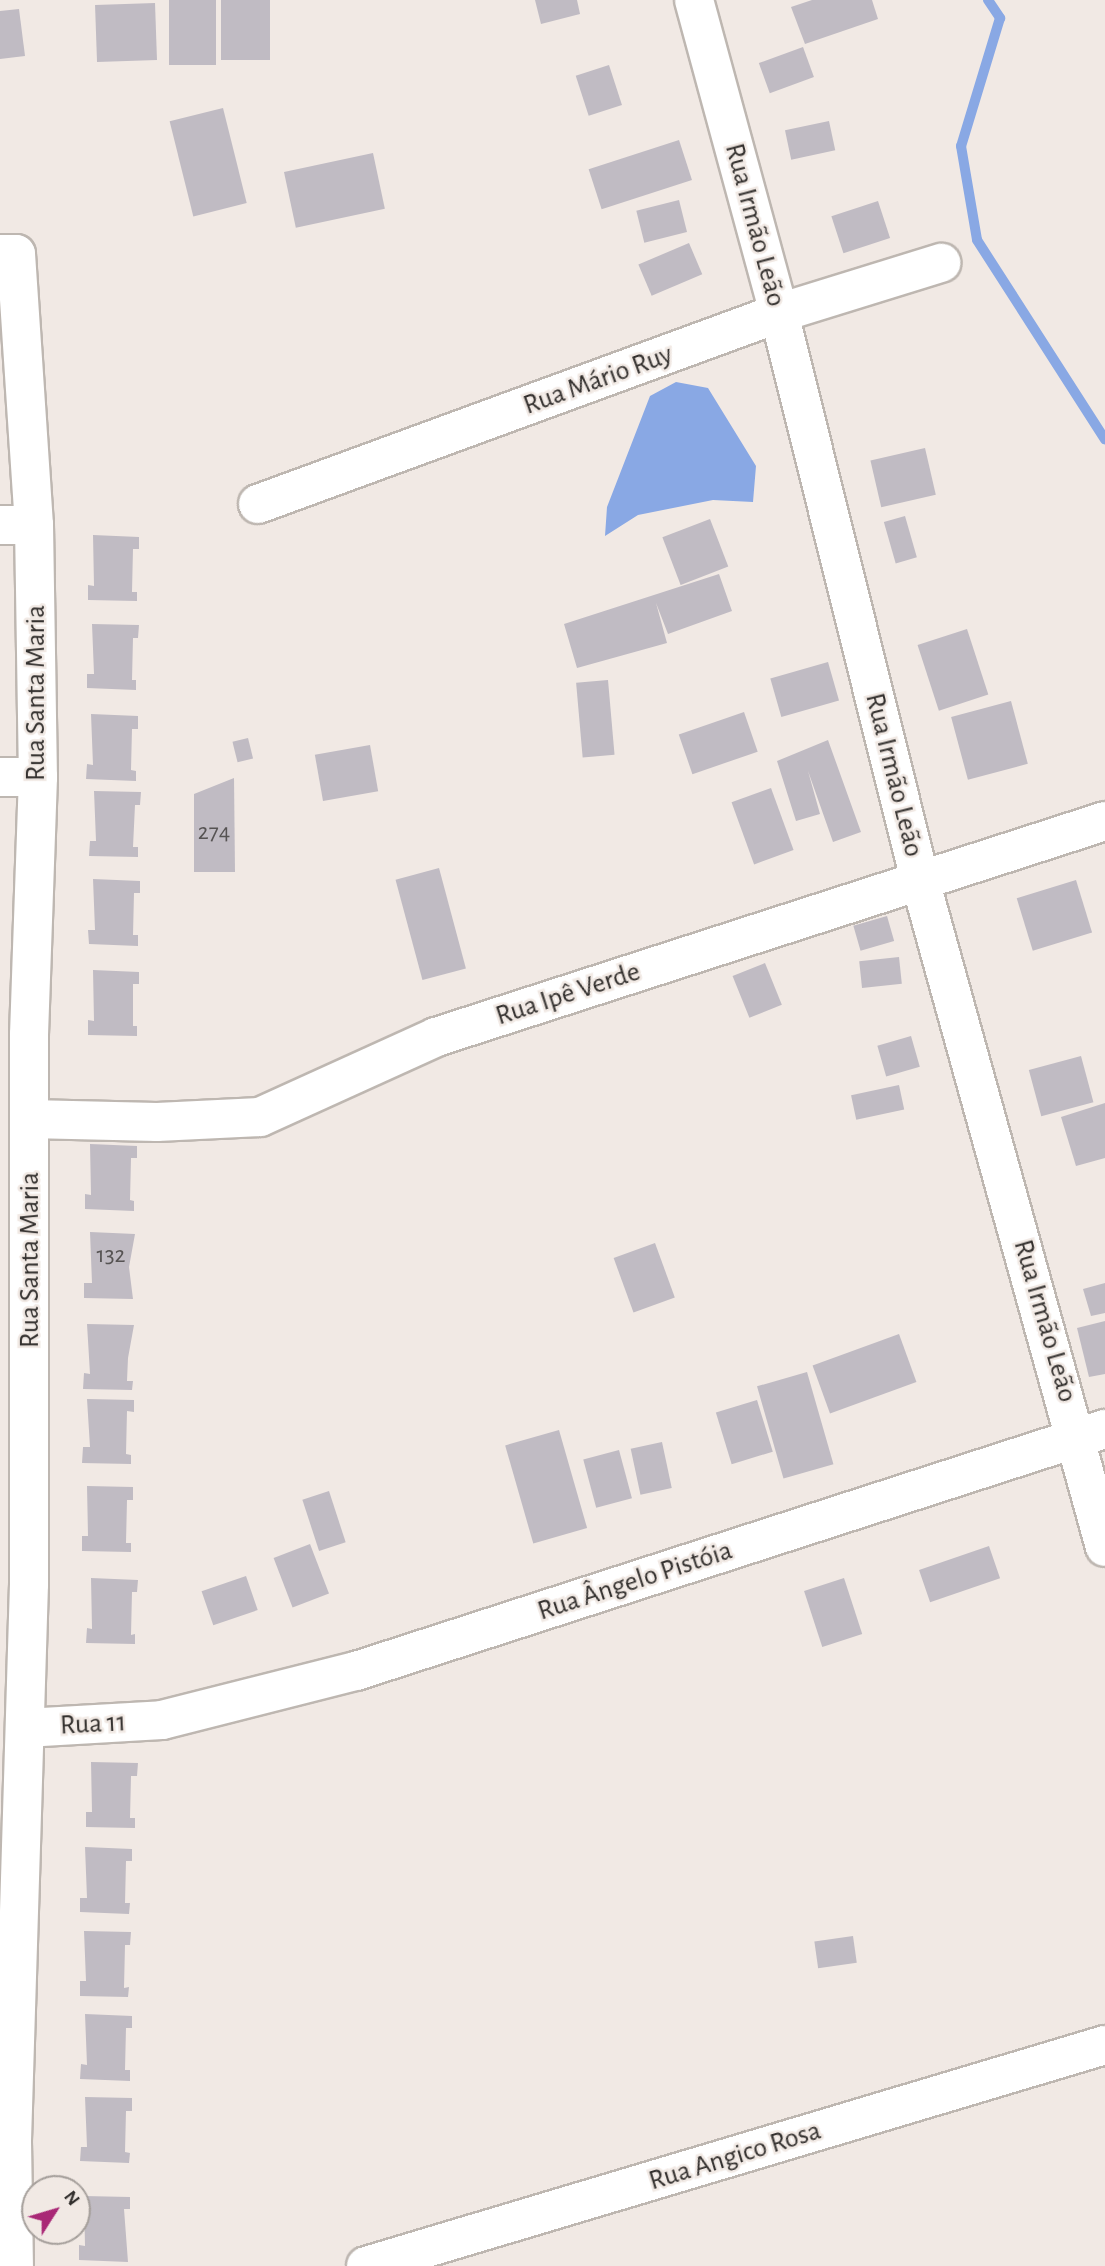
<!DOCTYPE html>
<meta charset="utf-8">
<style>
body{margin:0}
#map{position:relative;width:1105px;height:2266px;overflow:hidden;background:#f1e9e4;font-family:"Alegreya Sans",sans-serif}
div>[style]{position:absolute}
.water>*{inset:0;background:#89a8e4}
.stream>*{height:10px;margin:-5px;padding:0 5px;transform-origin:5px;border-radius:5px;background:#89a8e4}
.building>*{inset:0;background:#c0bbc3;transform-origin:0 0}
.roads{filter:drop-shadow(2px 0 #beb7b1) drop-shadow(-2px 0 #beb7b1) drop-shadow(0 2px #beb7b1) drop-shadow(0 -2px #beb7b1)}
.minor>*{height:38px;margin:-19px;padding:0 19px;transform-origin:19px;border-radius:19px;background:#fff}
span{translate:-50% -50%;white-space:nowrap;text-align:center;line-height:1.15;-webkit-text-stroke:5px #f1e9e4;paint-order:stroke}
.number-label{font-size:24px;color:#565353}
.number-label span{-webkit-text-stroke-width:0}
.street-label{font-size:28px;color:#33302e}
.north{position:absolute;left:21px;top:2175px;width:70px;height:70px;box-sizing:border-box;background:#f1e9e4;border:2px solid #a59f9b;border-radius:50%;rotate:53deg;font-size:19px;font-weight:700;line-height:28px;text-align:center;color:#33302e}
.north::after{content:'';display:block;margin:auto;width:24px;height:32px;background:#a92876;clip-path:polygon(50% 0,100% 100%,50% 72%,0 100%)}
</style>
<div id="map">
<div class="water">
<div style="clip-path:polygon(676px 382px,708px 388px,756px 466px,753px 502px,713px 500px,638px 515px,605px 536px,607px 507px,650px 396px)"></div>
</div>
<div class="stream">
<div style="left:988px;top:0;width:22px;rotate:56deg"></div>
<div style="left:1000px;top:18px;width:134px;rotate:106.9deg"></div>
<div style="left:961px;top:146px;width:95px;rotate:80.3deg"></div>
<div style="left:977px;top:240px;width:237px;rotate:57.3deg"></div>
</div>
<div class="building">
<div style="left:169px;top:0;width:47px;height:65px"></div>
<div style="left:221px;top:0;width:49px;height:60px"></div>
<div style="clip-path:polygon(535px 0,577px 0,580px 14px,541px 24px)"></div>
<div style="clip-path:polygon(812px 0,872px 0,878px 19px,805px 44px,791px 7px)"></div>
<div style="left:155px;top:3px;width:57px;height:60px;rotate:88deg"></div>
<div style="clip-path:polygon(19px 9px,25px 56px,0 59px,0 11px)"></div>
<div style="left:803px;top:47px;width:32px;height:47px;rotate:70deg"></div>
<div style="left:609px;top:65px;width:42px;height:35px;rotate:72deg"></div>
<div style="left:223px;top:108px;width:98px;height:55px;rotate:76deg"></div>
<div style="left:829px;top:121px;width:30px;height:45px;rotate:78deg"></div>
<div style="left:679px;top:140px;width:42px;height:95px;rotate:72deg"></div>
<div style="left:373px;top:153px;width:57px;height:91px;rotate:78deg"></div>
<div style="left:679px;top:200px;width:33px;height:44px;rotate:76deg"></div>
<div style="left:878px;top:201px;width:39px;height:49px;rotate:72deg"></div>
<div style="left:689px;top:243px;width:34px;height:55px;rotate:67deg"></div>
<div style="left:925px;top:448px;width:48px;height:56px;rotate:77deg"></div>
<div style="left:905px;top:516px;width:43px;height:22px;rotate:74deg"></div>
<div style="left:710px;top:519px;width:51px;height:51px;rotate:69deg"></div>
<div style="clip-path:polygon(93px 535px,139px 537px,139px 549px,133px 549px,132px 592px,137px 592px,137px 601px,88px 600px,88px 585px,94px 586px)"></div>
<div style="clip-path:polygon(719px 574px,732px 611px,668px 634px,656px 603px,667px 643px,577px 668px,564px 624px)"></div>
<div style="clip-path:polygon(92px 624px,139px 625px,138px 638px,133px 638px,132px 680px,136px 680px,136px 690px,87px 688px,87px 674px,94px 674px)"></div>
<div style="left:967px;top:629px;width:69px;height:52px;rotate:72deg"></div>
<div style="left:828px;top:662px;width:40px;height:60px;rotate:74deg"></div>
<div style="left:608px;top:680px;width:75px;height:32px;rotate:85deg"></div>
<div style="left:1011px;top:701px;width:65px;height:62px;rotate:75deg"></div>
<div style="left:744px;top:712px;width:42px;height:69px;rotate:71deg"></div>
<div style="clip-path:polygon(91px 714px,138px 716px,138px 729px,132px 729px,131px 770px,136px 771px,136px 781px,86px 779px,87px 764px,93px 765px)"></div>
<div style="left:248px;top:738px;width:21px;height:16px;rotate:76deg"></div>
<div style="clip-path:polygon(828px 740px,861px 832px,833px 842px,808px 771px,820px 814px,796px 821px,777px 761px)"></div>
<div style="left:370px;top:745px;width:47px;height:56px;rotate:80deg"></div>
<div style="clip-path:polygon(234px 778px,235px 872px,194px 872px,194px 794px)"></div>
<div style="left:771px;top:788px;width:66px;height:42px;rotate:70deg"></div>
<div style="clip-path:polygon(94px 791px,141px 792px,140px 805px,135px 805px,133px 847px,138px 847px,138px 857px,89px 856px,90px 841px,96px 841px)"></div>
<div style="left:439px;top:868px;width:104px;height:45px;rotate:75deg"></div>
<div style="clip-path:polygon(93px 879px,140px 881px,140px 893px,134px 893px,133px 935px,138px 935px,138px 946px,89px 944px,88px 930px,95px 930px)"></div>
<div style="left:1076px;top:880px;width:55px;height:62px;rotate:73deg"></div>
<div style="left:887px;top:916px;width:26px;height:35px;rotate:74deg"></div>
<div style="left:899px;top:957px;width:27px;height:40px;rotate:84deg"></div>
<div style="left:765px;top:963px;width:45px;height:35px;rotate:68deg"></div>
<div style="clip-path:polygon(93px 970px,139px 972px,139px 984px,133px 984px,133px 1026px,137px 1026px,137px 1036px,88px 1035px,88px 1020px,94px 1021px)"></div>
<div style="left:911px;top:1036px;width:32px;height:35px;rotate:74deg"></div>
<div style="left:1081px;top:1056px;width:48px;height:54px;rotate:75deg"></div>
<div style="left:899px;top:1085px;width:25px;height:49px;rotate:78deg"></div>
<div style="clip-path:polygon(1105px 1103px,1105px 1158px,1076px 1166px,1061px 1117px)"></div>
<div style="clip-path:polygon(90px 1144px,137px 1146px,137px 1158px,131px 1158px,130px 1200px,134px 1201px,134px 1211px,85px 1209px,85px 1194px,91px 1195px)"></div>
<div style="clip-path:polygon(90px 1232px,135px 1234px,129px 1267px,133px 1299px,84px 1298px,84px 1283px,92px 1283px)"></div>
<div style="left:655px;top:1243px;width:58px;height:44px;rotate:70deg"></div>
<div style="clip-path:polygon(1105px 1283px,1105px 1313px,1091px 1316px,1083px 1289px)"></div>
<div style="clip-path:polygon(1105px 1321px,1105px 1374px,1089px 1377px,1077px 1328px)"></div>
<div style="clip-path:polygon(87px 1324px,134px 1325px,128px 1358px,127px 1381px,133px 1381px,132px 1390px,83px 1389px,84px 1373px,90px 1374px)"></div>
<div style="left:899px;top:1334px;width:51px;height:92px;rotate:70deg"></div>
<div style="left:807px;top:1372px;width:96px;height:52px;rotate:74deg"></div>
<div style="clip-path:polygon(87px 1399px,134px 1400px,134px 1412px,127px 1411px,126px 1454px,131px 1455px,131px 1464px,82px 1463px,83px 1447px,90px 1447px)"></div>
<div style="left:757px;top:1400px;width:54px;height:43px;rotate:73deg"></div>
<div style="left:559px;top:1430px;width:102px;height:56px;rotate:74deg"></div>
<div style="left:662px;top:1442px;width:47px;height:32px;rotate:78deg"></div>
<div style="left:619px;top:1450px;width:50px;height:37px;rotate:75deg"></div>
<div style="clip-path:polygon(87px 1486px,133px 1487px,133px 1500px,127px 1500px,126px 1543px,131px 1543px,131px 1552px,82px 1551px,82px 1536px,88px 1536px)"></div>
<div style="left:329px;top:1491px;width:54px;height:28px;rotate:72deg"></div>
<div style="left:310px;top:1544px;width:53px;height:39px;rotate:69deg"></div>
<div style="left:989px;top:1546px;width:34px;height:74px;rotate:71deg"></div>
<div style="left:246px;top:1576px;width:36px;height:47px;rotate:71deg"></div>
<div style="clip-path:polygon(91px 1578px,138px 1580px,137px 1592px,132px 1592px,131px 1635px,135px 1634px,135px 1644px,86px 1643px,87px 1628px,92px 1629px)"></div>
<div style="left:844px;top:1578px;width:59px;height:42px;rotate:72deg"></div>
<div style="clip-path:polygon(91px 1762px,138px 1763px,137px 1776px,131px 1776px,130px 1818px,135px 1818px,135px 1828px,86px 1827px,86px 1812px,92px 1812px)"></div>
<div style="clip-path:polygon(85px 1847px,132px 1849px,132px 1861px,126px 1861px,125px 1903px,130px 1903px,129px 1914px,80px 1912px,80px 1898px,87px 1898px)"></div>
<div style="clip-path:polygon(84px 1931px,131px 1932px,130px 1945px,125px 1945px,124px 1988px,129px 1987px,128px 1997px,80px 1996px,80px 1981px,86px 1981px)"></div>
<div style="left:853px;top:1936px;width:27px;height:39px;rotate:82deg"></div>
<div style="clip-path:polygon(85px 2014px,132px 2016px,132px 2028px,126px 2028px,125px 2070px,130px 2070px,130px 2081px,80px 2079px,81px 2064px,87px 2065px)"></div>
<div style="clip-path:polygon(85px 2097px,132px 2098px,132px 2111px,126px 2111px,125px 2152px,130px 2153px,129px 2163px,80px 2161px,81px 2147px,87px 2147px)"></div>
<div style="clip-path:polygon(84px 2196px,130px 2197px,130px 2209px,124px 2209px,128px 2262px,79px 2260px,79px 2245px,85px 2246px)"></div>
</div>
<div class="roads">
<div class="minor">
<div style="left:694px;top:0;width:324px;rotate:74.8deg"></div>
<div style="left:779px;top:313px;width:584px;rotate:76.04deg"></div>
<div style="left:920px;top:880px;width:692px;rotate:74.5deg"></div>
<div style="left:0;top:254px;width:16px"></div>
<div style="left:16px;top:254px;width:272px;rotate:86.2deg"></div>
<div style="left:34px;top:525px;width:252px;rotate:89.1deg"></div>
<div style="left:38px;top:777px;width:258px;rotate:92deg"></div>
<div style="left:29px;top:1035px;width:549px;rotate:90deg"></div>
<div style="left:29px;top:1584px;width:558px;rotate:91.75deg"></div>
<div style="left:12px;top:2142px;width:124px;rotate:89.1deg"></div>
<div style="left:258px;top:504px;width:555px;rotate:-20.13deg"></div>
<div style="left:779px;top:313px;width:170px;rotate:-17.2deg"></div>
<div style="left:0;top:525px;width:34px"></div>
<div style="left:0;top:777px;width:38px"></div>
<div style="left:29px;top:1119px;width:128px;rotate:1.3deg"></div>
<div style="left:157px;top:1122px;width:103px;rotate:-2.8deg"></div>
<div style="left:260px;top:1117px;width:193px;rotate:-24.4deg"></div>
<div style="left:436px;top:1037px;width:703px;rotate:-17.89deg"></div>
<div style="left:25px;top:1728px;width:137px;rotate:-3.3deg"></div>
<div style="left:162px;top:1720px;width:200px;rotate:-14.2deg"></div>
<div style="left:356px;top:1671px;width:787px;rotate:-17.91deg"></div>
<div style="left:366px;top:2266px;width:771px;rotate:-16.65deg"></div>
</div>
</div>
<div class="number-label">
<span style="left:214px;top:833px">274</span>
<span style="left:111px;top:1256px">132</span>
</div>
<div class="street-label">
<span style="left:755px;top:225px;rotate:75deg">Rua Irmão Leão</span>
<span style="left:598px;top:380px;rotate:-20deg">Rua Mário Ruy</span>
<span style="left:36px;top:693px;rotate:-90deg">Rua Santa Maria</span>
<span style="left:894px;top:775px;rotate:76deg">Rua Irmão Leão</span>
<span style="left:568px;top:994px;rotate:-18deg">Rua Ipê Verde</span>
<span style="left:30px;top:1260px;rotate:-90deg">Rua Santa Maria</span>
<span style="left:1045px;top:1321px;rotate:74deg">Rua Irmão Leão</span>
<span style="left:635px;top:1581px;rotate:-18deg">Rua Ângelo Pistóia</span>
<span style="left:93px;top:1724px;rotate:-3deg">Rua 11</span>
<span style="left:735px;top:2156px;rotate:-17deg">Rua Angico Rosa</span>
</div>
<div class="north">N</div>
</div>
